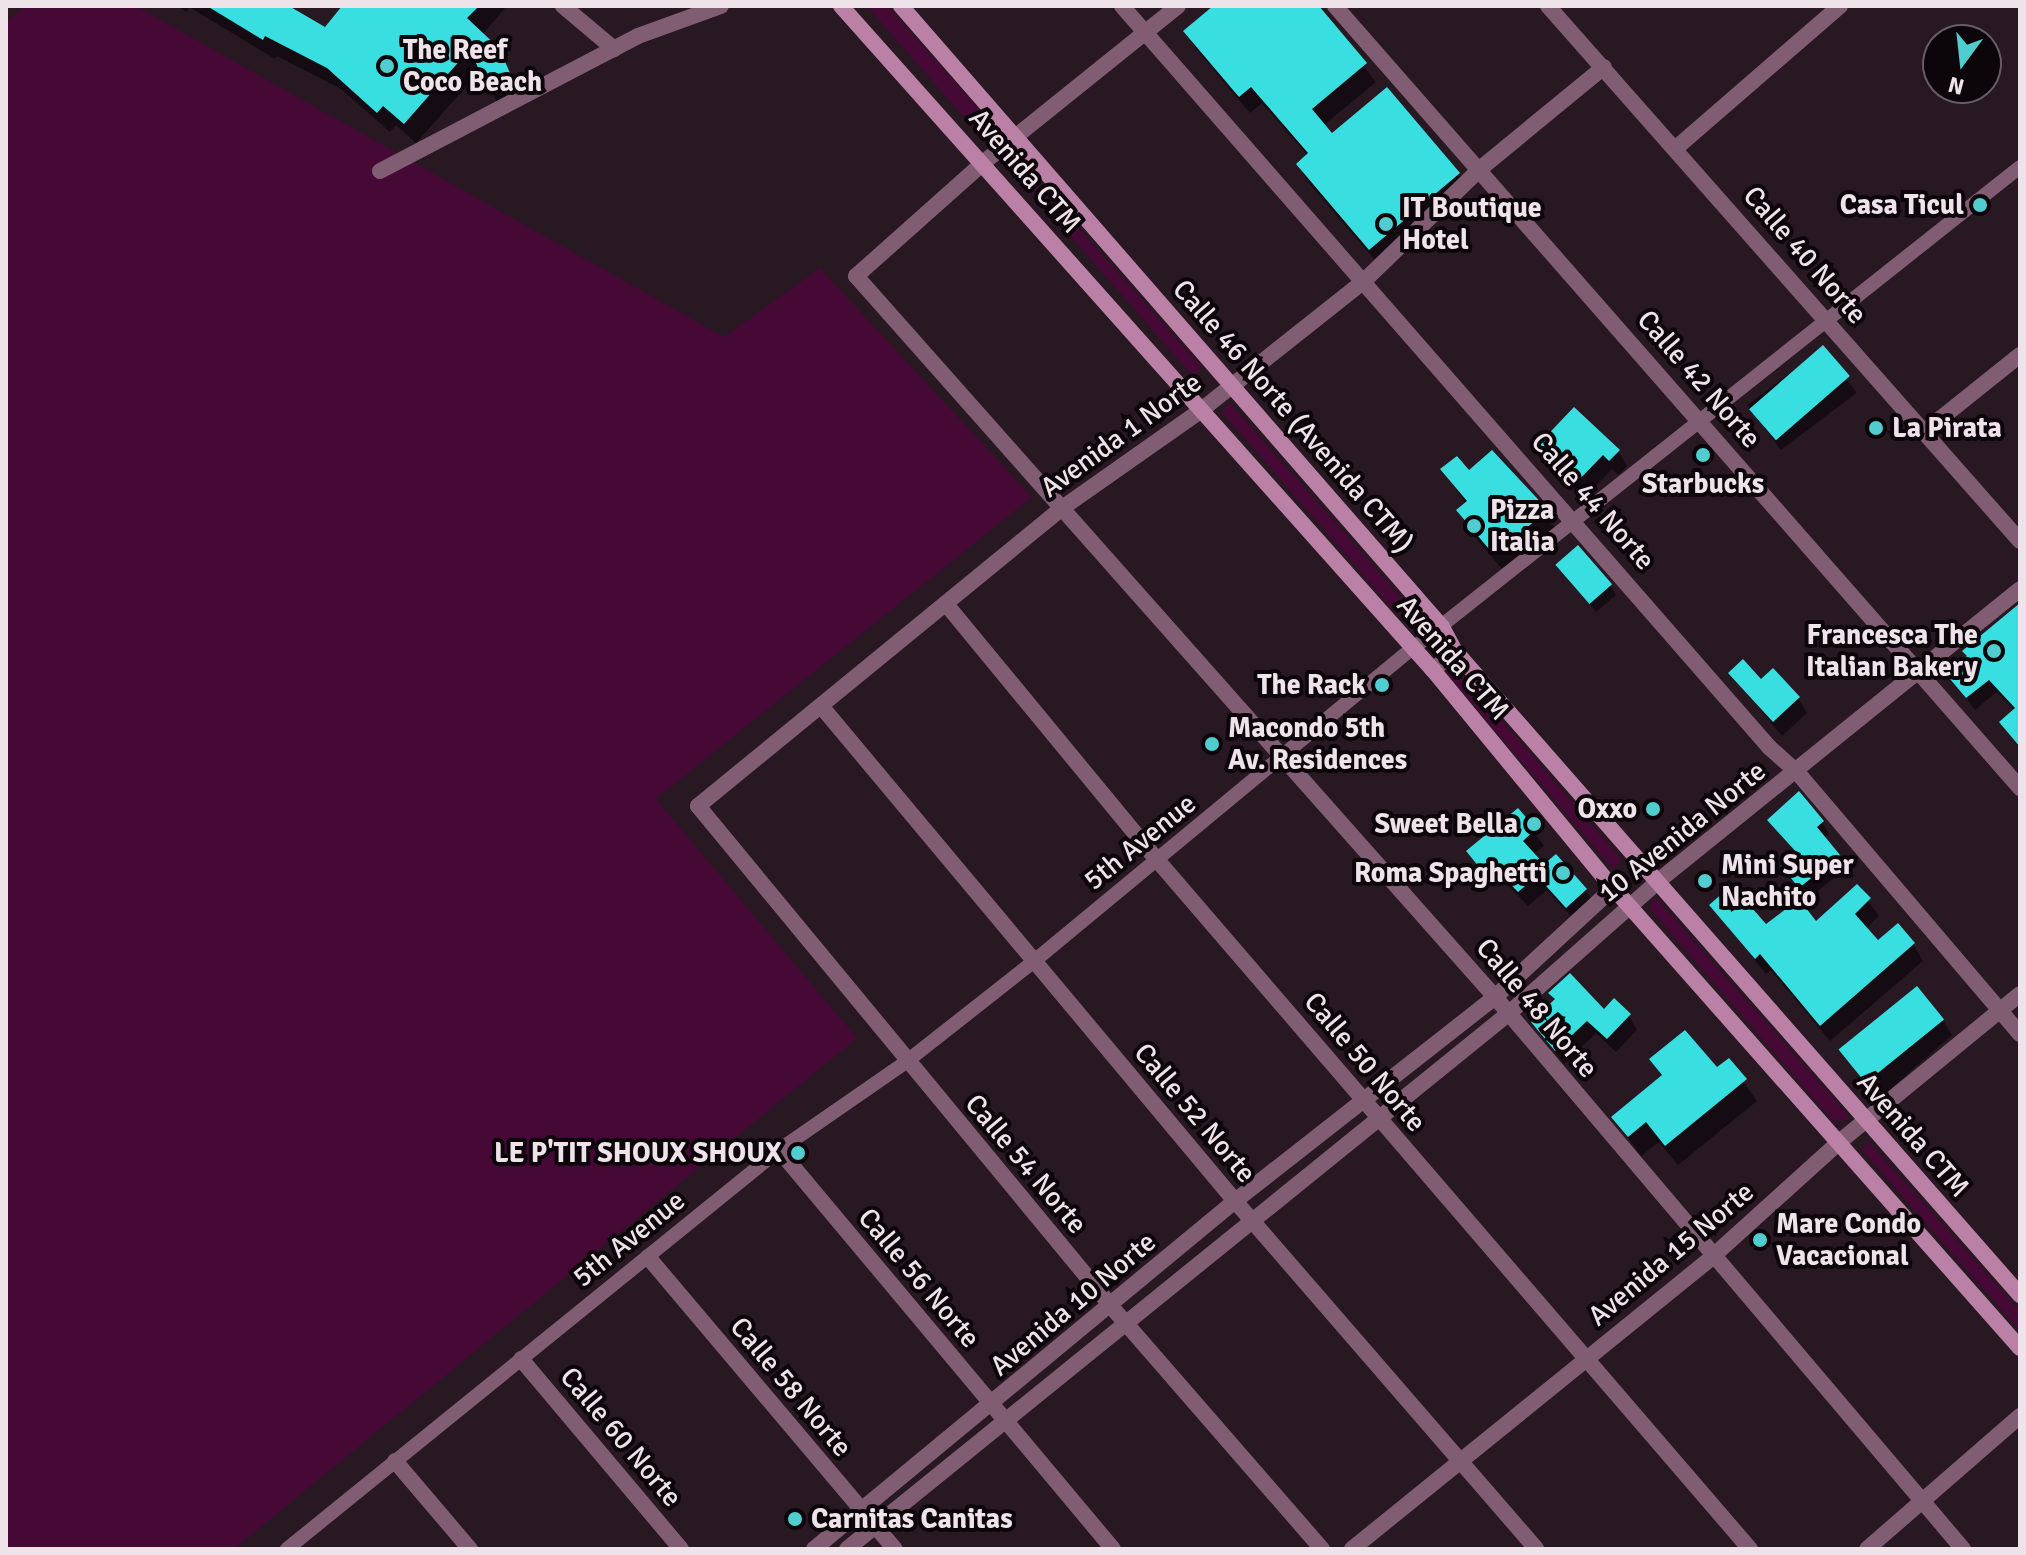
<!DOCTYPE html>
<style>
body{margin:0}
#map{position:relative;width:2026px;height:1555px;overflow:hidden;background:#271822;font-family:Signika,sans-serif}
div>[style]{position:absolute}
.green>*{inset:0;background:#460936}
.shadow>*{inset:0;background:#0007;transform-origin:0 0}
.building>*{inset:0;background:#39dee1;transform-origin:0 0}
.pedestrian>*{height:14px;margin:-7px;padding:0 7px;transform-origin:7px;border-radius:7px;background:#815d73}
.minor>*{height:16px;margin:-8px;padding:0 8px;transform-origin:8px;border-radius:8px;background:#815d73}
.tertiary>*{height:16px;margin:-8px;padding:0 8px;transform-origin:8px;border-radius:8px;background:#815d73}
.secondary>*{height:16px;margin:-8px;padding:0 8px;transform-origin:8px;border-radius:8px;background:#bb80a5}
.dots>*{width:22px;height:22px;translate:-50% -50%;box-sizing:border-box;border:4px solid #0c060a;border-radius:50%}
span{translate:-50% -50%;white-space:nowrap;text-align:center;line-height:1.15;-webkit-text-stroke:8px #0c060a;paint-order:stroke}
.poi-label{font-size:28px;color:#eee3e9;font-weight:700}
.left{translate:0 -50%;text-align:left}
.right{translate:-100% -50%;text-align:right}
.street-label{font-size:28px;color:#eee3e9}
.frame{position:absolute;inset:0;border:8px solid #eee3e9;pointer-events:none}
.north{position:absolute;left:1922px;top:24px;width:80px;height:80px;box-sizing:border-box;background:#0c060a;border:2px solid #665e63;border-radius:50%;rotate:195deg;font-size:22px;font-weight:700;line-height:32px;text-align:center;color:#eee3e9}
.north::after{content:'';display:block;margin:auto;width:28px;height:36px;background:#52cdcf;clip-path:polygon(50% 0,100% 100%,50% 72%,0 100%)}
</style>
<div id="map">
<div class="green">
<div style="clip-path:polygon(24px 6px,136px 6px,724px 337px,820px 268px,1032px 497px,656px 799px,857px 1038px,234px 1549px,6px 1549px,6px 23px)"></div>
<div style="clip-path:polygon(867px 6px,887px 6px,990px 122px,990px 129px,976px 131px)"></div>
<div style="clip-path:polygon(1014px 164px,1022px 165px,1201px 366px,1199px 373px,1191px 374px,1012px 169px)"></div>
<div style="clip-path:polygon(1229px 402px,1407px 604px,1403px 611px,1397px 614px,1222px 412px)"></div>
<div style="clip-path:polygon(1450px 666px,1455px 666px,1622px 860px,1613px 869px,1447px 674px)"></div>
<div style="clip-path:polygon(1655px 897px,1848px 1115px,1848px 1120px,1833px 1121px,1649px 908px)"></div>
<div style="clip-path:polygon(1868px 1141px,2020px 1311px,2020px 1331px,1862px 1150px)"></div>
</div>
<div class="shadow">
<div style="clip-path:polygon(176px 6px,285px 6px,326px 29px,344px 6px,507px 6px,482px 35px,497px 49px,520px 94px,498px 104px,481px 70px,416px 143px,396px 125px,390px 132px,341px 89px,277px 56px,275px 59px,189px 7px,187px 12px)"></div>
<div style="clip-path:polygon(1216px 6px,1316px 6px,1376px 82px,1324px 125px,1332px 135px,1459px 174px,1469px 191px,1381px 267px,1308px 182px,1298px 164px,1308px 156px,1262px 103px,1250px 113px,1196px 49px,1186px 32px)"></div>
<div style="left:1823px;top:348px;width:56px;height:95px;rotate:53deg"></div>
<div style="clip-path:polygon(1537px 448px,1618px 451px,1627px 466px,1618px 475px,1612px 469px,1584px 499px)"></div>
<div style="clip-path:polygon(1492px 452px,1558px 532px,1507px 575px,1470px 531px,1458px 511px,1466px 504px,1443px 470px,1468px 473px)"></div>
<div style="clip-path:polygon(1558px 565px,1610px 585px,1616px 595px,1596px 612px)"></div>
<div style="clip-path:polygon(2020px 606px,2020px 749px,2001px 723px,2015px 711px,1997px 692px,1975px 710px,1948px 674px)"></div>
<div style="clip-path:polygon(1730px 673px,1798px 698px,1807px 713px,1782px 736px)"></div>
<div style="clip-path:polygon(1518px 811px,1544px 846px,1533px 855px,1586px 890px,1594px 905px,1576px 922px,1547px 890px,1528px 906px,1503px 880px,1494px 887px,1468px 851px)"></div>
<div style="clip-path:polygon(1770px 820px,1822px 822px,1829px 834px,1824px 839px,1845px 869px,1808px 899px,1784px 866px,1797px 855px)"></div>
<div style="clip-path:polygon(1857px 887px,1879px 916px,1866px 929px,1878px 943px,1913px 944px,1923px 961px,1830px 1041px,1771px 970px,1766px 974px,1712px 906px,1766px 927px,1815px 924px)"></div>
<div style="clip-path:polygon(1551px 993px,1629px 1016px,1637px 1030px,1616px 1052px,1596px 1033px,1564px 1064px,1533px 1022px,1556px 1001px)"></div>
<div style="clip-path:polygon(1943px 1020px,1952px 1035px,1879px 1099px,1845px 1053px)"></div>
<div style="clip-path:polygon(1652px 1060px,1716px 1070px,1728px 1060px,1757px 1101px,1678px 1165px,1659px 1142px,1641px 1156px,1614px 1117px,1662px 1077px)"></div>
</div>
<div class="building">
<div style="clip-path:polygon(207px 6px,289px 6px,325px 27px,342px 6px,479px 6px,467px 18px,499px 48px,510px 73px,485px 84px,470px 49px,404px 124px,383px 106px,377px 113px,327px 68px,265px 36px,263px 40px)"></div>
<div style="clip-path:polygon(1213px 6px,1319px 6px,1367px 63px,1312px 109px,1332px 133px,1387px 87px,1460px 173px,1369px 250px,1296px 164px,1308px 153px,1251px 87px,1239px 97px,1183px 31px)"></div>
<div style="left:1823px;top:345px;width:41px;height:98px;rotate:49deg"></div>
<div style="clip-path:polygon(1574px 407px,1620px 450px,1609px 461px,1603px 455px,1574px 485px,1535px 448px)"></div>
<div style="clip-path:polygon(1492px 450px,1548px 510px,1494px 555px,1456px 510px,1467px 501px,1440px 469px,1457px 456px,1469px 470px)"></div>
<div style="left:1578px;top:545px;width:52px;height:30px;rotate:49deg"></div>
<div style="clip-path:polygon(2020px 603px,2020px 747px,1999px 722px,2015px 708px,1989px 680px,1966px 698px,1945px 673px,1967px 656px,1962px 651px)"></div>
<div style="clip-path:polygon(1743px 659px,1761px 679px,1773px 668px,1800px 697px,1773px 722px,1728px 673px)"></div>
<div style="clip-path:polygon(1799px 791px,1824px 821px,1817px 827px,1840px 855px,1799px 888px,1781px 866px,1797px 853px,1767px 820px)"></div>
<div style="clip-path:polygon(1518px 808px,1536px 829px,1523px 841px,1544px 864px,1556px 854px,1587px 889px,1566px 908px,1537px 876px,1518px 892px,1493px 866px,1484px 873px,1466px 851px)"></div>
<div style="clip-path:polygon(1857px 884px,1871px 898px,1855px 914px,1878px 940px,1898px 923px,1915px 943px,1820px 1026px,1760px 954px,1755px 959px,1709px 905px,1732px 885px,1766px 924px,1799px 899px,1816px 921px)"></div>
<div style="clip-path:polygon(1570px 973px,1604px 1009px,1614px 998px,1631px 1014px,1607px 1039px,1587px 1021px,1555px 1051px,1531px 1022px,1555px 999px,1548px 993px)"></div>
<div style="left:1917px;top:986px;width:43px;height:101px;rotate:51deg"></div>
<div style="clip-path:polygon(1685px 1030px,1717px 1067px,1729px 1058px,1747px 1079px,1665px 1146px,1646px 1122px,1628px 1137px,1611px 1117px,1662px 1075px,1649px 1059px)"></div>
</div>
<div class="pedestrian">
<div style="left:287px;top:1549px;width:633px;rotate:-39.04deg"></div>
<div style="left:779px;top:1150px;width:155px;rotate:-34.7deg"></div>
<div style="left:906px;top:1062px;width:162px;rotate:-38.2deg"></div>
<div style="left:1033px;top:962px;width:492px;rotate:-39.6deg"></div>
<div style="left:1412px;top:649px;width:776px;rotate:-38.41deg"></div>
</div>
<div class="minor">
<div style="left:563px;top:6px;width:67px;rotate:40.1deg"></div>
<div style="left:1122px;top:6px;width:984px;rotate:48.87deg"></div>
<div style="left:1769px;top:747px;width:38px;rotate:42deg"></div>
<div style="left:1797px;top:772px;width:344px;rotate:49.6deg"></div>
<div style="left:1178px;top:6px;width:250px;rotate:141.2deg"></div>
<div style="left:983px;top:163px;width:170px;rotate:138.3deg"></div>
<div style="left:856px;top:276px;width:963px;rotate:48.45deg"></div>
<div style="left:1495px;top:997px;width:724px;rotate:49.71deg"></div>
<div style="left:1335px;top:6px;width:1040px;rotate:48.78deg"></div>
<div style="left:1548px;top:6px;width:713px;rotate:48.58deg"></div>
<div style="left:1676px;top:148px;width:217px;rotate:-40.9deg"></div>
<div style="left:380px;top:171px;width:291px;rotate:-27.6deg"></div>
<div style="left:638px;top:36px;width:88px;rotate:-19.9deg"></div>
<div style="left:1925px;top:431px;width:122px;rotate:-38.7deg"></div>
<div style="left:946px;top:604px;width:333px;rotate:50.5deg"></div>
<div style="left:1158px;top:861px;width:908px;rotate:49.29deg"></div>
<div style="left:821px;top:706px;width:645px;rotate:50.09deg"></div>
<div style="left:1235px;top:1201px;width:460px;rotate:49.1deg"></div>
<div style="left:779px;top:1150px;width:520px;rotate:50.07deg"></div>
<div style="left:648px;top:1257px;width:382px;rotate:49.8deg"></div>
<div style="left:521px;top:1359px;width:248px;rotate:49.9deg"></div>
<div style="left:395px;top:1461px;width:116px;rotate:49.6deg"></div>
<div style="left:1322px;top:1549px;width:320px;rotate:-131deg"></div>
<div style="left:1112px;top:1307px;width:650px;rotate:-129.57deg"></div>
<div style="left:698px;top:806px;width:474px;rotate:-39.3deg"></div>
<div style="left:1065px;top:506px;width:165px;rotate:-35.1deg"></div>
<div style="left:1200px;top:411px;width:211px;rotate:-38.4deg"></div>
<div style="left:1365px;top:280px;width:161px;rotate:-44deg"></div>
<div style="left:1481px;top:168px;width:159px;rotate:-39.4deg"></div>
<div style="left:1352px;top:1549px;width:464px;rotate:-39deg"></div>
<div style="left:1712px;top:1257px;width:170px;rotate:-42.1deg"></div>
<div style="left:1838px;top:1143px;width:235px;rotate:-39.3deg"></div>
<div style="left:1867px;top:1549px;width:203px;rotate:-41deg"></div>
</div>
<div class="tertiary">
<div style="left:1433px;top:670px;width:29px;rotate:-41deg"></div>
<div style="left:814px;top:1549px;width:546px;rotate:-39.58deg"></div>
<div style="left:1235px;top:1201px;width:330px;rotate:-38.1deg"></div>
<div style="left:1495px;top:997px;width:161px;rotate:-42.7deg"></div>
<div style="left:847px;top:1549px;width:850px;rotate:-38.99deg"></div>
<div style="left:1508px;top:1014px;width:199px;rotate:-41.5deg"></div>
<div style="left:1657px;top:882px;width:466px;rotate:-38.9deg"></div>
</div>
<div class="secondary">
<div style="left:841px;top:6px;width:890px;rotate:48.28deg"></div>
<div style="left:1433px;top:670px;width:275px;rotate:50.5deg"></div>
<div style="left:1608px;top:882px;width:622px;rotate:48.52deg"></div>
<div style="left:901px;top:6px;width:824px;rotate:48.94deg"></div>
<div style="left:1442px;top:627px;width:27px;rotate:62deg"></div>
<div style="left:1455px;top:651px;width:857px;rotate:48.74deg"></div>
</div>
<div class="dots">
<div style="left:387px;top:66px;background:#52cdcf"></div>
<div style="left:1980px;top:205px;background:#52cdcf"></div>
<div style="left:1386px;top:224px;background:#52cdcf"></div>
<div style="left:1876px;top:428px;background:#52cdcf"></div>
<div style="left:1703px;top:455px;background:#52cdcf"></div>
<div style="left:1474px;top:526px;background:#52cdcf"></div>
<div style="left:1994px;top:651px;background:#52cdcf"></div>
<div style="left:1382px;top:685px;background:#52cdcf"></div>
<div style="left:1212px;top:744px;background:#52cdcf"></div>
<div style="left:1653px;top:809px;background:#52cdcf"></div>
<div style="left:1534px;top:824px;background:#52cdcf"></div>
<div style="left:1563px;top:873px;background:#52cdcf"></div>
<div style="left:1705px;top:881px;background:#52cdcf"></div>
<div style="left:798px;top:1153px;background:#52cdcf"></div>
<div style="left:1760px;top:1240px;background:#52cdcf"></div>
<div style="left:795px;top:1519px;background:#52cdcf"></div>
</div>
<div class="poi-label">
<span class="left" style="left:403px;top:66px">The Reef<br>Coco Beach</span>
<span class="right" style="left:1964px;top:205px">Casa Ticul</span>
<span class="left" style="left:1402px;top:224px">IT Boutique<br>Hotel</span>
<span class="left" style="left:1892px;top:428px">La Pirata</span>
<span style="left:1703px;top:484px">Starbucks</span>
<span class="left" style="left:1490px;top:526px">Pizza<br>Italia</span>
<span class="right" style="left:1978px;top:651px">Francesca The<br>Italian Bakery</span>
<span class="right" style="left:1366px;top:685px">The Rack</span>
<span class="left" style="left:1228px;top:744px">Macondo 5th<br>Av. Residences</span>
<span class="right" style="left:1637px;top:809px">Oxxo</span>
<span class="right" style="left:1518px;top:824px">Sweet Bella</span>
<span class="left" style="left:1721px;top:881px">Mini Super<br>Nachito</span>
<span class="right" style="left:1547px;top:873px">Roma Spaghetti</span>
<span class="right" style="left:782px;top:1153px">LE P'TIT SHOUX SHOUX</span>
<span class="left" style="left:1776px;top:1240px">Mare Condo<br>Vacacional</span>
<span class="left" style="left:811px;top:1519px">Carnitas Canitas</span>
</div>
<div class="street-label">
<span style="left:1025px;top:171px;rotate:49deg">Avenida CTM</span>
<span style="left:1805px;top:255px;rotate:49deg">Calle 40 Norte</span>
<span style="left:1699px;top:379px;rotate:49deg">Calle 42 Norte</span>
<span style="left:1293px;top:416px;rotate:49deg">Calle 46 Norte (Avenida CTM)</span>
<span style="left:1121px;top:435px;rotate:-36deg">Avenida 1 Norte</span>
<span style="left:1593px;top:501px;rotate:49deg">Calle 44 Norte</span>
<span style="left:1453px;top:658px;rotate:49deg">Avenida CTM</span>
<span style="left:1682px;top:832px;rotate:-39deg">10 Avenida Norte</span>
<span style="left:1140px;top:842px;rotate:-39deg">5th Avenue</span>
<span style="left:1537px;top:1008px;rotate:50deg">Calle 48 Norte</span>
<span style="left:1365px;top:1062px;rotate:50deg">Calle 50 Norte</span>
<span style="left:1195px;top:1113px;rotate:50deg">Calle 52 Norte</span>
<span style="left:1913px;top:1135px;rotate:49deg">Avenida CTM</span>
<span style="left:1026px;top:1164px;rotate:50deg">Calle 54 Norte</span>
<span style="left:629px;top:1239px;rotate:-39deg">5th Avenue</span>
<span style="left:1671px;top:1254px;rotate:-40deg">Avenida 15 Norte</span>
<span style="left:919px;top:1278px;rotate:50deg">Calle 56 Norte</span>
<span style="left:1073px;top:1304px;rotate:-40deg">Avenida 10 Norte</span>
<span style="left:791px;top:1387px;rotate:50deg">Calle 58 Norte</span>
<span style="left:621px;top:1437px;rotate:50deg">Calle 60 Norte</span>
</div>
<div class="frame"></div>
<div class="north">N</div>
</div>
